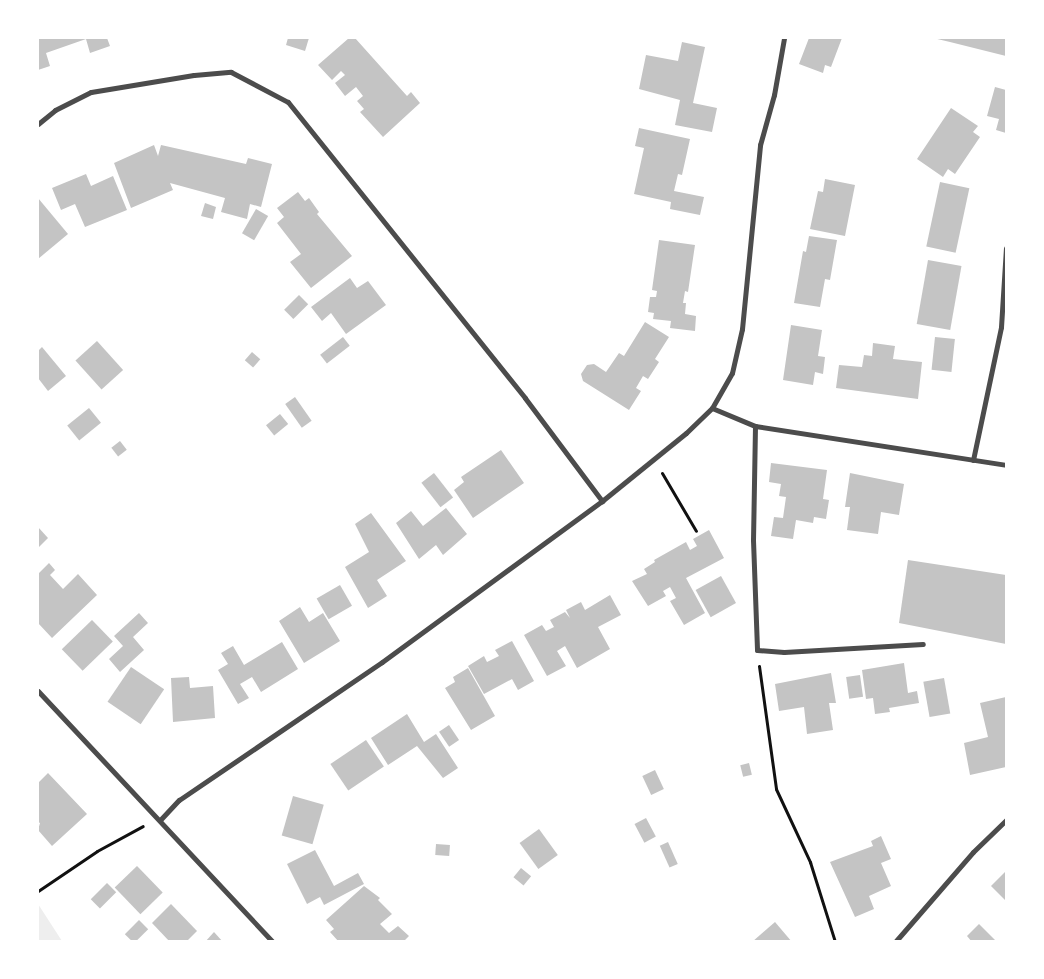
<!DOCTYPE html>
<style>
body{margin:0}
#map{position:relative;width:1044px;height:979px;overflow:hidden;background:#fff;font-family:"Space Grotesk",sans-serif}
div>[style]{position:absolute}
.green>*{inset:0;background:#eee}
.building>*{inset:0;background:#c4c4c4;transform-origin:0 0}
.path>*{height:3px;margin:-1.5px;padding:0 1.5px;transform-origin:1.5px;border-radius:1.5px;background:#111}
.minor>*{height:5px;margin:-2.5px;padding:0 2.5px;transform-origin:2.5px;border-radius:2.5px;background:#4c4c4c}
span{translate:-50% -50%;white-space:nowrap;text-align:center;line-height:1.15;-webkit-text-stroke:4px #fff;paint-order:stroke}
.frame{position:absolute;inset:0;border:39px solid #fff;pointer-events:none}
</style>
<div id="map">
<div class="green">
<div style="clip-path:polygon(38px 904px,62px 941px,38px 941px)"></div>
</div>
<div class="building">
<div style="clip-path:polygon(38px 38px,107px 38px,110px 46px,90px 53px,86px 39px,46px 53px,50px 66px,38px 70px)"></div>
<div style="clip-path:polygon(288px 38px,309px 38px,305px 51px,286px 45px)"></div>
<div style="clip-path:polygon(349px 38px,355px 38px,407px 96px,411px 92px,420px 103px,383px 137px,360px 112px,364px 109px,357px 101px,363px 96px,356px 87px,345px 96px,335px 83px,345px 75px,341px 71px,332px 80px,318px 65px)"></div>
<div style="clip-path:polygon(809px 38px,842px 38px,831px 67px,825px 65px,823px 73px,799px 64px)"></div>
<div style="clip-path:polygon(933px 38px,1006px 38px,1006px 56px,950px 42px)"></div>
<div style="clip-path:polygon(682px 42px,705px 47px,693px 103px,717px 108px,712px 132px,675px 125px,680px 100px,639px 89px,646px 55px,678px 61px)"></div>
<div style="clip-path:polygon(995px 87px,1006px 90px,1006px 133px,996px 130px,999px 119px,987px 116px)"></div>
<div style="clip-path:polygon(951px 108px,978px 126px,973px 132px,980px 137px,955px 174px,948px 169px,943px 177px,917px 159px)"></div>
<div style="clip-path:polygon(639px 128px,690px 139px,682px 175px,678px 174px,674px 191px,704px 197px,700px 215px,670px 209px,671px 202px,634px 194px,644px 148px,635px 146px)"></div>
<div style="clip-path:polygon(154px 145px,158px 156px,161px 145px,246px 164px,248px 158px,272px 164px,261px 207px,250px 204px,247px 219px,221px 212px,225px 198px,170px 183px,173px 190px,131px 208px,114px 163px)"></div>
<div style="clip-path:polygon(86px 174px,91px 186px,113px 176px,127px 210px,85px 227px,75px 204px,61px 210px,52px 188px)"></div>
<div style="clip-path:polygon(825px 179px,855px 185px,845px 236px,810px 229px,818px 191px,823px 192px)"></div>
<div style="left:940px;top:182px;width:30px;height:66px;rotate:12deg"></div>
<div style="clip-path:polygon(298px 192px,305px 201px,309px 198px,319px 212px,317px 214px,352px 256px,311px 288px,290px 262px,301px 254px,277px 223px,284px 217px,277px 208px)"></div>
<div style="clip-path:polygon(38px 198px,68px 234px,38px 259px)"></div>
<div style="clip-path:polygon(205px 203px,216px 207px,213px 219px,201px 216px)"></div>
<div style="left:256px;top:209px;width:14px;height:28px;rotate:30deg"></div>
<div style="clip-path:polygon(809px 236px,837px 240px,830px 280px,825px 279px,820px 307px,794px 303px,803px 251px,806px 252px)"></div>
<div style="clip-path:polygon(659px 240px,695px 245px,688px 292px,685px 291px,683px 303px,686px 303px,685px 314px,696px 316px,695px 331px,670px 328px,671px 321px,653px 319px,654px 313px,648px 312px,650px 297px,656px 297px,657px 291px,652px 290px)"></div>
<div style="left:928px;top:260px;width:34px;height:65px;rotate:10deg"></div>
<div style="clip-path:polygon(350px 278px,357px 288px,368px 281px,386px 305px,346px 334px,331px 313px,322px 321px,311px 307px)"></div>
<div style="left:299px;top:295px;width:13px;height:21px;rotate:45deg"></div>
<div style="clip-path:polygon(645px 322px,669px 337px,655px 359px,659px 362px,648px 379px,643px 376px,636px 388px,641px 391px,629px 410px,583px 381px,581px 374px,587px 365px,594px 364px,606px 372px,619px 353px,624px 356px)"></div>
<div style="clip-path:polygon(791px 325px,822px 330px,818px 356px,825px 357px,823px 374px,815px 372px,813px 385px,783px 380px)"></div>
<div style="left:343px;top:337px;width:11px;height:29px;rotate:52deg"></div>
<div style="left:935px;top:337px;width:20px;height:33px;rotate:6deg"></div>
<div style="left:97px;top:341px;width:39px;height:29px;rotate:48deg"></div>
<div style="clip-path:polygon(873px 343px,895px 346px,893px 359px,922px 362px,918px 399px,836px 388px,839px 365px,862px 367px,864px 355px,872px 356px)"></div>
<div style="clip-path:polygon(42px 347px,66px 376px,48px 391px,38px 378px,38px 351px)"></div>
<div style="left:252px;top:352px;width:11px;height:11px;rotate:41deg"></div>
<div style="left:295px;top:397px;width:29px;height:12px;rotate:55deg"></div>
<div style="left:89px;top:408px;width:19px;height:28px;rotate:51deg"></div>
<div style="left:280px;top:414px;width:13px;height:18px;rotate:51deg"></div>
<div style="left:120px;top:441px;width:11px;height:11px;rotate:52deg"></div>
<div style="clip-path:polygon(501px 450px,524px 483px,473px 518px,454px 490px,464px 482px,461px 477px)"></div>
<div style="clip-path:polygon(771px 463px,827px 470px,823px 499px,829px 500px,826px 519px,814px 517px,813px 523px,796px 520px,793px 539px,771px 536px,774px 517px,783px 518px,786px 497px,779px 496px,781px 484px,769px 482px)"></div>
<div style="left:434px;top:473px;width:31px;height:16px;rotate:52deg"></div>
<div style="clip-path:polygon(850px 473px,904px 484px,899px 515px,881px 512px,878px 534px,847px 530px,850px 507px,845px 507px)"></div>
<div style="clip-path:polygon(446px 508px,467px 534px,443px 555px,436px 545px,419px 559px,396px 523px,411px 511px,423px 526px)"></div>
<div style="clip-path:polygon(371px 513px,406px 561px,377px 580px,387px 596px,368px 608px,345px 567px,369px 552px,355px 524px)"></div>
<div style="clip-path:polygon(38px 527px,48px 538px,38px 548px)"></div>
<div style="clip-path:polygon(709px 530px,724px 558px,686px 578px,705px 613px,684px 625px,670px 601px,676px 598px,670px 587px,663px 591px,666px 596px,648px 606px,632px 581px,647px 574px,644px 569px,655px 562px,654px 560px,686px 542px,690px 550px,697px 546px,693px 539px)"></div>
<div style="clip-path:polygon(908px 560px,1006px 575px,1006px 644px,899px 623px)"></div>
<div style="clip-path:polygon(49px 563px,55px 570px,50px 575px,63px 589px,78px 574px,97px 595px,52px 638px,38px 623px,38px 574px)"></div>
<div style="left:721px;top:576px;width:31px;height:29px;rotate:61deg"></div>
<div style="left:340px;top:585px;width:24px;height:27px;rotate:60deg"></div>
<div style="clip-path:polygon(610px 595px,621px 615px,598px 627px,610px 649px,577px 668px,565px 646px,557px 651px,566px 666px,547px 676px,524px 635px,542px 625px,546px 631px,554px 627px,550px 620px,565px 612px,570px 618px,566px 610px,581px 602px,585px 610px)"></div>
<div style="clip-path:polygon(300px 607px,309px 622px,323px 613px,340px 641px,304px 663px,279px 621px)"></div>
<div style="clip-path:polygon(139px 613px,148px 623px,133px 637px,144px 650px,120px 672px,109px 659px,123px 646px,114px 636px)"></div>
<div style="left:92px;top:620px;width:30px;height:42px;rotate:46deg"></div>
<div style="clip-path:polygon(512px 641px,534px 681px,518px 690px,512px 679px,484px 694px,468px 666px,484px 656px,487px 662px,499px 656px,495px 650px)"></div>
<div style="clip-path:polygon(282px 642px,298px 669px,261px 692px,252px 677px,240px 684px,249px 698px,238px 704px,218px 670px,228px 664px,221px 653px,233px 646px,244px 665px)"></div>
<div style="clip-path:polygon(904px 663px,908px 693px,917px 691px,919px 703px,889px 708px,890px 712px,875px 714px,873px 698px,866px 699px,862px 670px)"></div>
<div style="left:131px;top:667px;width:40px;height:42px;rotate:34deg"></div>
<div style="clip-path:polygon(468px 668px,495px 716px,471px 730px,445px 688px,455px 682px,453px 677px)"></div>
<div style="clip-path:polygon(831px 673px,836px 703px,829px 703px,833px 730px,807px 734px,804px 707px,779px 711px,775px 684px)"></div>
<div style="left:860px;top:675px;width:22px;height:14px;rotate:82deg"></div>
<div style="clip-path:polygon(189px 677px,190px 688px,213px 686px,215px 718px,173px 722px,171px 678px)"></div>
<div style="left:944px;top:678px;width:36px;height:21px;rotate:80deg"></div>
<div style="clip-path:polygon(1006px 697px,1006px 767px,970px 775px,964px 743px,988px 737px,980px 703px)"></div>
<div style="clip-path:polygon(407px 714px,424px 742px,436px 734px,458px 768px,443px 778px,417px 746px,388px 765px,371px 738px)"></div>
<div style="left:449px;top:725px;width:18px;height:12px;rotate:56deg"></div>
<div style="left:366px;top:740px;width:32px;height:43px;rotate:56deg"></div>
<div style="left:749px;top:763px;width:12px;height:9px;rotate:76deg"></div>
<div style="left:655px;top:770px;width:21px;height:14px;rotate:65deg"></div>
<div style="clip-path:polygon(48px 773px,87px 814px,52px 846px,38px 830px,40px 823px,38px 822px,38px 783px)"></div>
<div style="left:293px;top:796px;width:32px;height:41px;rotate:16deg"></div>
<div style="left:646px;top:818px;width:21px;height:13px;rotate:62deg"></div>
<div style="left:539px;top:829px;width:32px;height:24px;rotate:54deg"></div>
<div style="clip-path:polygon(881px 836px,891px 859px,881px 863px,891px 886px,869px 896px,874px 909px,855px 917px,830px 862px,873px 846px,871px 841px)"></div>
<div style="left:668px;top:842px;width:24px;height:9px;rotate:66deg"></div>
<div style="left:436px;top:844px;width:14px;height:11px;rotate:4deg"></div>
<div style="clip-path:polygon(315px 850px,334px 886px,358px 873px,364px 884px,324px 905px,320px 897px,307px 904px,287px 864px)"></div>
<div style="left:137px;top:866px;width:37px;height:31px;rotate:46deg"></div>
<div style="left:521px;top:868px;width:13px;height:12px;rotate:39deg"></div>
<div style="clip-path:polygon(1006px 871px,1006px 901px,991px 886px)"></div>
<div style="left:107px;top:883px;width:13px;height:23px;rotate:45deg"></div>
<div style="clip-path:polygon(364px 886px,380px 898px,378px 900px,392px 914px,380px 924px,389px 933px,398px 926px,409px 936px,403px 942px,339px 942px,330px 932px,334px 929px,326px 920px)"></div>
<div style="clip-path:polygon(171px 904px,197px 931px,186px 942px,170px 942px,152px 923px)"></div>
<div style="left:139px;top:920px;width:13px;height:20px;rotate:45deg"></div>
<div style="clip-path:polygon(775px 922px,792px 942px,752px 942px)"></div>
<div style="clip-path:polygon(979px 924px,997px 942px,972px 942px,967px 936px)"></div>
<div style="clip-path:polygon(214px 932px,223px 942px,205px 942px)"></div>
</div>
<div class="path">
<div style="left:662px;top:473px;width:67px;rotate:59.6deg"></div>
<div style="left:759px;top:666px;width:124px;rotate:82.1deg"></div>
<div style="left:776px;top:789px;width:81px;rotate:65deg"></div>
<div style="left:810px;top:862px;width:84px;rotate:72.6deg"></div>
<div style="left:38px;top:891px;width:71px;rotate:-34.1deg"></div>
<div style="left:97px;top:851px;width:52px;rotate:-28.5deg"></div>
</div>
<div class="minor">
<div style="left:38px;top:124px;width:22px;rotate:-39deg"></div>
<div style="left:55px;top:110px;width:40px;rotate:-26.6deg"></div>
<div style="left:91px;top:92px;width:104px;rotate:-9.4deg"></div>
<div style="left:194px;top:75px;width:37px;rotate:-5deg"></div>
<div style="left:231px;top:72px;width:64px;rotate:27.8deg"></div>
<div style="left:288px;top:102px;width:379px;rotate:51.3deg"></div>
<div style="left:525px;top:398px;width:129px;rotate:53.2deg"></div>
<div style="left:712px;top:408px;width:47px;rotate:22.7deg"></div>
<div style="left:755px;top:426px;width:254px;rotate:8.8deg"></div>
<div style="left:755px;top:426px;width:114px;rotate:91deg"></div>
<div style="left:753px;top:540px;width:110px;rotate:87.9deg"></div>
<div style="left:757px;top:650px;width:27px;rotate:4deg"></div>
<div style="left:784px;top:652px;width:139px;rotate:-3.3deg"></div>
<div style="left:973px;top:460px;width:136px;rotate:-78.1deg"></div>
<div style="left:1001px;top:327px;width:79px;rotate:-86.4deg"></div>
<div style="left:38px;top:691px;width:344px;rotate:46.9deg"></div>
<div style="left:161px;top:819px;width:26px;rotate:-47deg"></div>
<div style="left:179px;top:800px;width:245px;rotate:-34.2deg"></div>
<div style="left:382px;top:662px;width:273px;rotate:-36.2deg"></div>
<div style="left:602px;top:501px;width:108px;rotate:-39deg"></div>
<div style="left:686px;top:433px;width:36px;rotate:-44deg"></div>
<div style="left:712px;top:408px;width:40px;rotate:-60.3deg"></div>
<div style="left:732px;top:373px;width:45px;rotate:-77.2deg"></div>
<div style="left:742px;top:329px;width:185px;rotate:-84.4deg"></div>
<div style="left:760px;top:145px;width:52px;rotate:-74.4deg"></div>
<div style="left:774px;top:95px;width:58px;rotate:-80deg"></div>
<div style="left:895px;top:942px;width:119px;rotate:-49.1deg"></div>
<div style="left:973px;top:852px;width:46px;rotate:-44.1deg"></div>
</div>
<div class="frame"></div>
</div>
